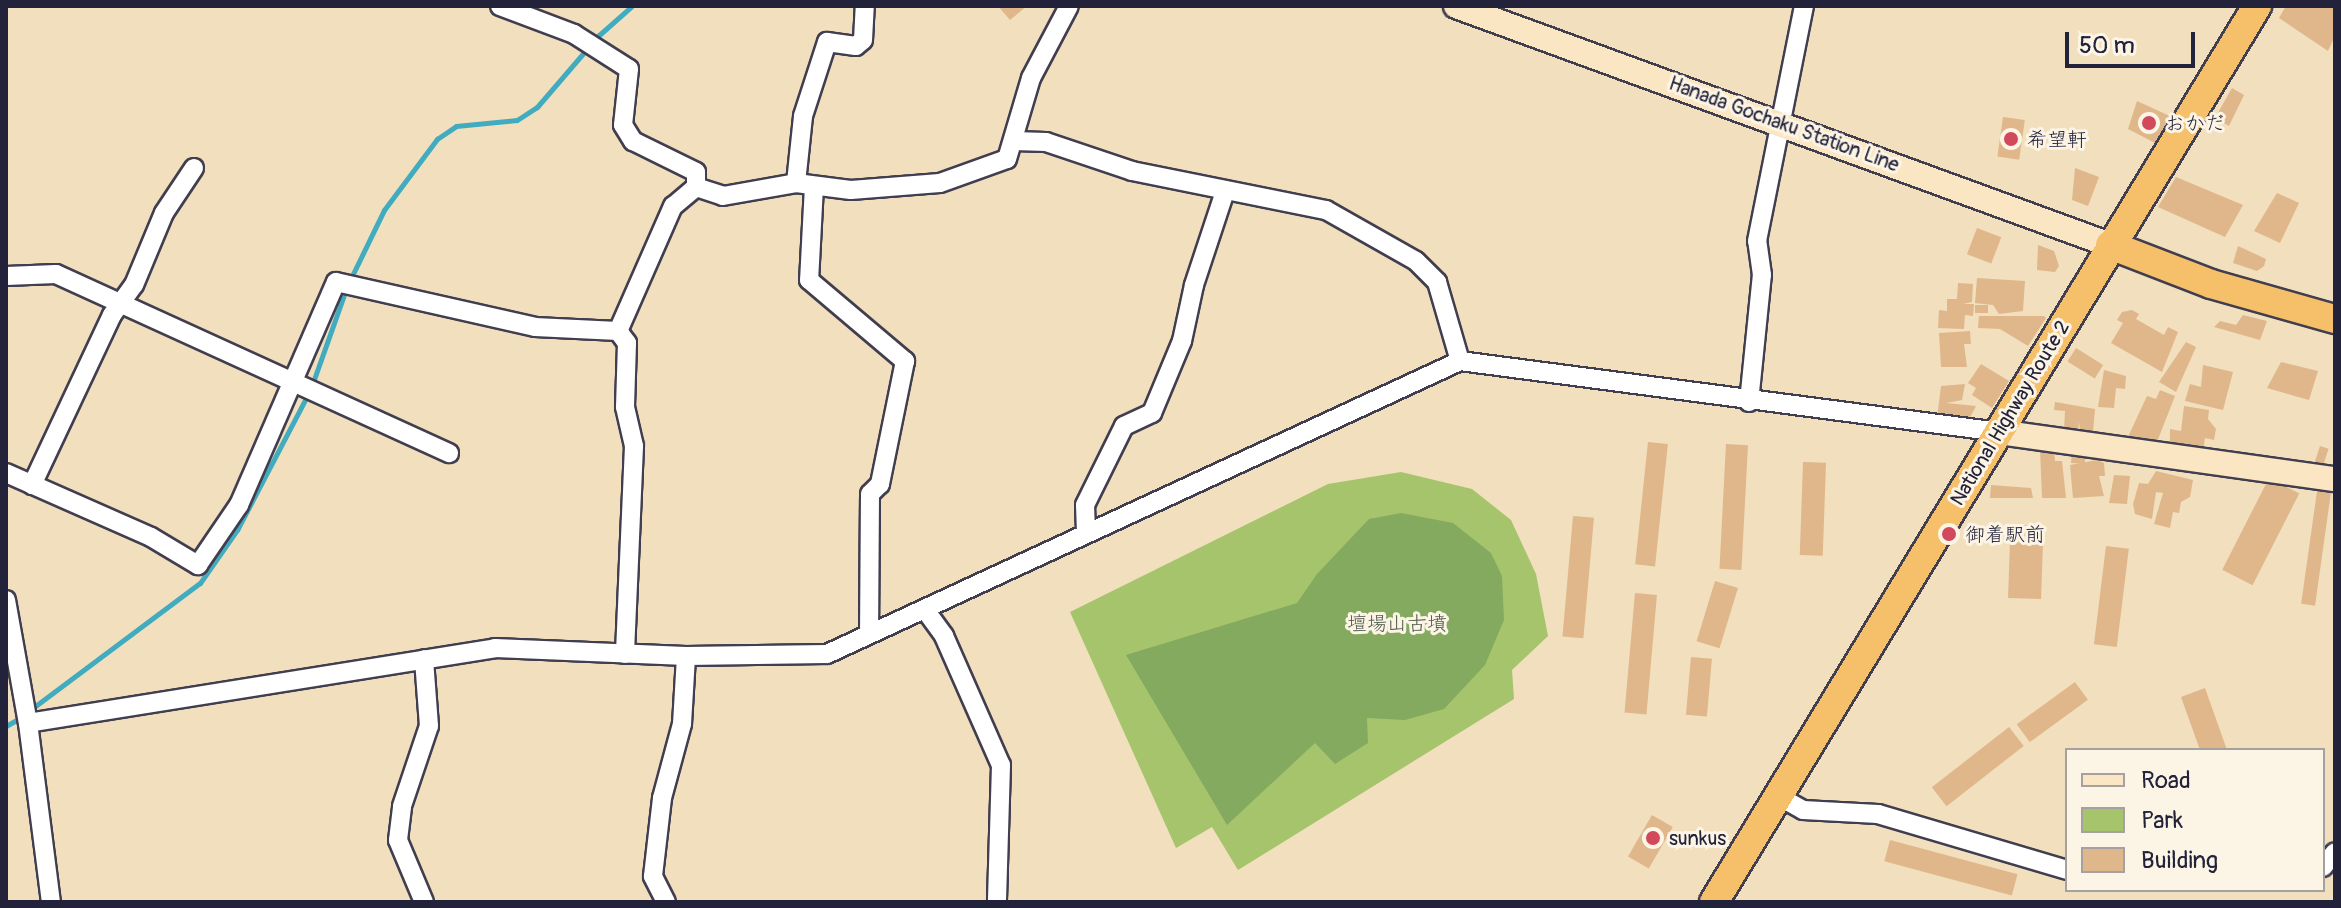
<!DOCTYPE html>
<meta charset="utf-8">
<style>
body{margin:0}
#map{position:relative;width:2341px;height:908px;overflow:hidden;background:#f1dfbe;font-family:Pangolin,"Klee One",sans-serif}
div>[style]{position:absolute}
.green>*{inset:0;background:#a6c46b}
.forest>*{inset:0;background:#84aa5f}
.stream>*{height:5px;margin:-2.5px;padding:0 2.5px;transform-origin:2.5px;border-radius:2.5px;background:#41abc0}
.building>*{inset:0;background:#e0b78b;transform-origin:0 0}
.roads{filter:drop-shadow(2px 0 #413e4f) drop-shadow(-2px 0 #413e4f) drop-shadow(0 2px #413e4f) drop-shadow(0 -2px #413e4f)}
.minor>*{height:18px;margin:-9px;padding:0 9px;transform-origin:9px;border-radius:9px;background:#fff}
.secondary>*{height:24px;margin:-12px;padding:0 12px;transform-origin:12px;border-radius:12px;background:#fbe6c4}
.trunk>*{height:28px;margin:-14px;padding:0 14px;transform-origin:14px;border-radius:14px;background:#f6c06b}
.dots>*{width:22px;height:22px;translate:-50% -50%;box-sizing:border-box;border:4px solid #fcf5e5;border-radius:50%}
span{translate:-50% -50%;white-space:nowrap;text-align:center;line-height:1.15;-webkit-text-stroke:6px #fcf5e5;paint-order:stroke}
.poi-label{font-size:20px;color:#22223b}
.left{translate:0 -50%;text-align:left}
.street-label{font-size:20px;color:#22223b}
.park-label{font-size:20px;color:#505b4c}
.frame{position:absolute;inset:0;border:8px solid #22223b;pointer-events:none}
.legend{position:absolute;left:2065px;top:748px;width:260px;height:144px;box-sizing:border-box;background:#fcf5e5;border:2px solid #a5a1a1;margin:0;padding:10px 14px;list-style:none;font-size:24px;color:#22223b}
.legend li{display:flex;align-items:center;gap:16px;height:40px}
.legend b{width:40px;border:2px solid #a5a1a1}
.scale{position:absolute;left:2065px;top:32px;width:130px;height:36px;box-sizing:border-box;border:4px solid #22223b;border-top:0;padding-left:10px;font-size:24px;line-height:28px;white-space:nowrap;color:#22223b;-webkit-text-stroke:6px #fcf5e5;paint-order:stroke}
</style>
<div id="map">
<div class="green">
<div style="clip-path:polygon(1401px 472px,1472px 489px,1511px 520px,1536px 574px,1548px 636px,1512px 670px,1514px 699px,1238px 870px,1212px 827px,1176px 848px,1070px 612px,1328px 484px)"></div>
</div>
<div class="forest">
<div style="clip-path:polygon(1401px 513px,1453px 523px,1491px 553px,1502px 576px,1504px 620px,1485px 665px,1444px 709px,1405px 720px,1367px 718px,1368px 743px,1335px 764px,1315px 743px,1227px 825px,1126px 655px,1297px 603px,1317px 574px,1369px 519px)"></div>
</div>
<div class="stream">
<div style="left:350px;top:280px;width:78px;rotate:-64.1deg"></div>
<div style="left:384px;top:210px;width:89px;rotate:-53.3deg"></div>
<div style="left:437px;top:139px;width:23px;rotate:-34deg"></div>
<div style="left:456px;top:126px;width:61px;rotate:-5.6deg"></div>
<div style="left:517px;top:120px;width:24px;rotate:-33deg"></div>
<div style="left:537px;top:107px;width:94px;rotate:-49.3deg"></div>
<div style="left:598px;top:36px;width:45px;rotate:-41.4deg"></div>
<div style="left:312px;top:385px;width:102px;rotate:-70.5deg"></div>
<div style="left:30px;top:710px;width:212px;rotate:-36.8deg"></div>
<div style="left:200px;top:583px;width:65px;rotate:-55.1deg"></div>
<div style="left:237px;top:530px;width:153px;rotate:-62.4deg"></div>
<div style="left:6px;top:726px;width:20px;rotate:-30deg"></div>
</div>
<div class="building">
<div style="clip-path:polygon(998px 6px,1027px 6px,1010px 20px)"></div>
<div style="clip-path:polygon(2286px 6px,2335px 6px,2335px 36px,2328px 51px,2279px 18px)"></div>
<div style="clip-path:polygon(2232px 88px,2244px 95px,2229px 126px,2215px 118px)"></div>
<div style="clip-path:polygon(2137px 101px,2172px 117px,2157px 144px,2128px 129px)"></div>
<div style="left:2003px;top:117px;width:22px;height:40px;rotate:8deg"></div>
<div style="clip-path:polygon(2075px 168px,2099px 177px,2088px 206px,2072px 200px)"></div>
<div style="clip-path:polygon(2176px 177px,2243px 205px,2225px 237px,2158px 207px)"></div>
<div style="clip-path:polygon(2277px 193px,2299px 203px,2280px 243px,2254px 231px)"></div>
<div style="left:1977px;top:228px;width:26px;height:28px;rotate:21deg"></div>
<div style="clip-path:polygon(2038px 245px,2054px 251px,2059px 266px,2055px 272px,2037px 270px)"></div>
<div style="clip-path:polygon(2238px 246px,2266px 259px,2264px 266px,2257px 271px,2233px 263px)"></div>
<div style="clip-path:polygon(1977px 278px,2025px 281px,2023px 311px,1999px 314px,1993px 305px,1975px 303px)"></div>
<div style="clip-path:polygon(1958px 283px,1973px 284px,1972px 302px,1963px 304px,1974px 304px,1973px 316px,1965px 315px,1964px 329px,1938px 328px,1939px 310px,1947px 311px,1947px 299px,1957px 299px)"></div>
<div style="left:1975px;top:305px;width:13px;height:8px"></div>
<div style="clip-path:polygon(2132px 310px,2139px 314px,2136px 319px,2164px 335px,2168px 327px,2178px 332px,2162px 372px,2111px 343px,2123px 323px,2117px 320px,2122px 312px)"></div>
<div style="clip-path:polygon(2243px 315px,2267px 321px,2260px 340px,2214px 327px,2220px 321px,2236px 325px)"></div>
<div style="clip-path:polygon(1979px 316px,2044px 316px,2046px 318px,2028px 346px,2000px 329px,1978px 328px)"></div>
<div style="clip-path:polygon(1970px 331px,1971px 344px,1964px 344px,1967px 367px,1941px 367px,1939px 333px)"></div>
<div style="clip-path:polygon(2186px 342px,2196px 347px,2176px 392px,2159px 382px)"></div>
<div style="left:2076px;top:348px;width:32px;height:16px;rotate:32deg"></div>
<div style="clip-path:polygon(2281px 362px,2318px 371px,2309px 400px,2267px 388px)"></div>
<div style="clip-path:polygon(1981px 364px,2009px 381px,1992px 408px,1972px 395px,1976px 388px,1968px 383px)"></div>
<div style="clip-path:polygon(2203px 365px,2233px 372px,2223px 410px,2185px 401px,2190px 384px,2201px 387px)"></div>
<div style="clip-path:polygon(2104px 370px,2126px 376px,2125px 389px,2116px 388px,2114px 408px,2098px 407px)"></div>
<div style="clip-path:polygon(1965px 384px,1962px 400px,1946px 403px,1976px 406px,1968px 421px,1937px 418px,1941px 386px)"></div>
<div style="clip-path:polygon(2160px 390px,2175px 396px,2155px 447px,2127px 439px,2147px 396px,2156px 399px)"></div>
<div style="clip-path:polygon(2055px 402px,2095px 409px,2093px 432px,2080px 431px,2079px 422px,2078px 431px,2064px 430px,2065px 411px,2054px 410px)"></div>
<div style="clip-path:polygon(2184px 406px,2209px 410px,2208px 419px,2216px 429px,2214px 440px,2205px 438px,2203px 451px,2170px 446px,2170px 429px,2181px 431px)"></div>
<div style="left:1648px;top:442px;width:20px;height:123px;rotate:6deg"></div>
<div style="left:1726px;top:444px;width:22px;height:125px;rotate:3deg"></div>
<div style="left:2320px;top:446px;width:9px;height:21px;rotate:18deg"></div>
<div style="clip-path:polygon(2040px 448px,2054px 448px,2055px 461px,2062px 461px,2066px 498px,2042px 498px)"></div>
<div style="clip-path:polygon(2072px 451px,2085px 451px,2085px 464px,2071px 463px)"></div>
<div style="clip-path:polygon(2097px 460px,2104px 463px,2105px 476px,2099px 476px,2104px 496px,2073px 498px,2070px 465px)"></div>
<div style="left:1803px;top:462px;width:23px;height:93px;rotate:2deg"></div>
<div style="clip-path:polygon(2156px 471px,2193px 480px,2190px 497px,2181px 502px,2179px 513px,2173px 512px,2170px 528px,2154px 524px,2163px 493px,2156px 492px,2152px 519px,2135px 514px,2133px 504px,2139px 483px,2148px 484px)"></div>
<div style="clip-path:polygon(2114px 475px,2130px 476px,2127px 504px,2109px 503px)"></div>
<div style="left:2269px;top:478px;width:34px;height:103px;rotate:27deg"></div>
<div style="left:2318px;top:484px;width:14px;height:121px;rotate:8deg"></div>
<div style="clip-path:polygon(1991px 485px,2031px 488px,2033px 498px,1990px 498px)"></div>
<div style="left:1573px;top:516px;width:21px;height:121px;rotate:5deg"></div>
<div style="left:2018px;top:525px;width:16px;height:10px;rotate:4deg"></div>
<div style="left:2010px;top:542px;width:33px;height:56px;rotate:2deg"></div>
<div style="left:2106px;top:546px;width:23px;height:99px;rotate:7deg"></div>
<div style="left:1715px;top:581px;width:24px;height:63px;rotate:17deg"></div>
<div style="left:1635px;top:593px;width:22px;height:120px;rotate:5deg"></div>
<div style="left:1691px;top:657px;width:21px;height:58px;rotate:5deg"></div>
<div style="left:2075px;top:682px;width:22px;height:72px;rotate:54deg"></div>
<div style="clip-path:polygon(2205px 688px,2227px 750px,2200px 750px,2181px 697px)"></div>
<div style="left:2009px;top:727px;width:24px;height:98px;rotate:52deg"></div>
<div style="left:1652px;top:815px;width:24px;height:48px;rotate:30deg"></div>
<div style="left:1890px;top:840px;width:132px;height:22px;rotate:15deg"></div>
</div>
<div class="roads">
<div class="minor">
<div style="left:500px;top:6px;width:79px;rotate:20.7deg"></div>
<div style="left:574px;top:34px;width:65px;rotate:32.5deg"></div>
<div style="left:629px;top:69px;width:56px;rotate:96.1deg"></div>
<div style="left:623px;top:125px;width:19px;rotate:58deg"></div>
<div style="left:633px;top:141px;width:70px;rotate:26.2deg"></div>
<div style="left:696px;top:172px;width:15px;rotate:90deg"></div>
<div style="left:696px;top:187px;width:30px;rotate:140deg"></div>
<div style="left:673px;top:206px;width:137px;rotate:113.7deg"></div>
<div style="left:1014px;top:141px;width:32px;rotate:2deg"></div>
<div style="left:1046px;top:142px;width:91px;rotate:18.6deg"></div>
<div style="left:1132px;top:171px;width:198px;rotate:11.4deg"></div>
<div style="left:1326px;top:210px;width:103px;rotate:29.5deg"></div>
<div style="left:1416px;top:261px;width:30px;rotate:45deg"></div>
<div style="left:1437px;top:282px;width:82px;rotate:73.8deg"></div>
<div style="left:796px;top:183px;width:67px;rotate:-84deg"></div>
<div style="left:803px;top:116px;width:78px;rotate:-72deg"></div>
<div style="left:827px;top:42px;width:29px;rotate:8deg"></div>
<div style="left:856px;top:46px;width:9px;rotate:-41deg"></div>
<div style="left:863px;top:40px;width:34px;rotate:-87deg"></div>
<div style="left:814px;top:186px;width:94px;rotate:93deg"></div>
<div style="left:809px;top:280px;width:126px;rotate:40.2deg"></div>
<div style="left:905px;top:361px;width:126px;rotate:101.5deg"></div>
<div style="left:880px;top:484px;width:14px;rotate:135deg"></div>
<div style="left:870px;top:494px;width:140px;rotate:90.4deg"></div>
<div style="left:696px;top:187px;width:28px;rotate:18deg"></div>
<div style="left:723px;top:196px;width:74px;rotate:-10.1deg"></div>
<div style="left:796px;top:183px;width:55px;rotate:7.3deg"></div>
<div style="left:851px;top:190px;width:89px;rotate:-4.5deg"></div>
<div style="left:940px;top:183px;width:71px;rotate:-19.7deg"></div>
<div style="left:1007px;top:159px;width:84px;rotate:-73.5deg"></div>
<div style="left:1031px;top:78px;width:81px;rotate:-62.2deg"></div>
<div style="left:6px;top:276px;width:50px;rotate:-2.3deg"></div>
<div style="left:56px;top:274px;width:432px;rotate:24.5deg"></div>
<div style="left:618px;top:331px;width:15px;rotate:53deg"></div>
<div style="left:627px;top:343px;width:64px;rotate:91.8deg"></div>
<div style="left:625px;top:407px;width:40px;rotate:77deg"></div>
<div style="left:634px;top:446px;width:208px;rotate:92.5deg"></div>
<div style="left:1749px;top:402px;width:128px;rotate:-84.2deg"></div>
<div style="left:1762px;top:275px;width:34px;rotate:-98deg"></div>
<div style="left:1757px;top:241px;width:240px;rotate:-78.7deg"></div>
<div style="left:6px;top:473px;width:158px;rotate:23.8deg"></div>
<div style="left:151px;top:537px;width:55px;rotate:30.8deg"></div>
<div style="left:198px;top:565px;width:73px;rotate:-55.7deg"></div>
<div style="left:239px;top:505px;width:243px;rotate:-66.5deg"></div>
<div style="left:336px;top:282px;width:204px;rotate:12.7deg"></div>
<div style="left:535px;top:327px;width:83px;rotate:2.8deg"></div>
<div style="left:32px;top:485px;width:188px;rotate:-64.8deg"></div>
<div style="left:112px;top:315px;width:37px;rotate:-54deg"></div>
<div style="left:134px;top:285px;width:78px;rotate:-67.4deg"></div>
<div style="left:164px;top:213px;width:54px;rotate:-56.3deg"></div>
<div style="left:1086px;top:533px;width:28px;rotate:-92deg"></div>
<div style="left:1085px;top:505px;width:88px;rotate:-63.7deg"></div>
<div style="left:1124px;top:426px;width:31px;rotate:-25deg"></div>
<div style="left:1152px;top:413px;width:78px;rotate:-67.4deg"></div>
<div style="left:1182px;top:341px;width:57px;rotate:-77.9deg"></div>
<div style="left:1194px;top:285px;width:99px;rotate:-71.7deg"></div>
<div style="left:6px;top:600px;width:125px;rotate:79.9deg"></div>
<div style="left:28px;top:723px;width:180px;rotate:82.7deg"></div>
<div style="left:926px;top:611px;width:31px;rotate:54deg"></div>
<div style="left:944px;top:636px;width:141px;rotate:66.2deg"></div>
<div style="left:1001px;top:765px;width:137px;rotate:91.7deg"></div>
<div style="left:28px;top:723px;width:473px;rotate:-9.1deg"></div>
<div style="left:495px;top:648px;width:191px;rotate:2.4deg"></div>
<div style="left:686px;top:656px;width:141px;rotate:-0.8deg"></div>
<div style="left:827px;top:654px;width:698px;rotate:-24.84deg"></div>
<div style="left:1460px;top:361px;width:544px;rotate:7.5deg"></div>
<div style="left:1778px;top:796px;width:29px;rotate:29deg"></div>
<div style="left:1803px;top:810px;width:75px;rotate:3.1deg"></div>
<div style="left:1878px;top:814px;width:197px;rotate:16.5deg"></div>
<div style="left:2323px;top:867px;width:19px;rotate:-51deg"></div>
<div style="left:424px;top:902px;width:67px;rotate:-112.8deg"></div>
<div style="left:398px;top:840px;width:34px;rotate:-83deg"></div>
<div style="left:402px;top:806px;width:84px;rotate:-71.4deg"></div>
<div style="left:429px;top:726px;width:67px;rotate:-94.3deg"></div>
<div style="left:666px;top:902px;width:29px;rotate:-117deg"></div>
<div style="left:653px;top:876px;width:79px;rotate:-83.4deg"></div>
<div style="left:662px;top:798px;width:77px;rotate:-74.9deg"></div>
<div style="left:682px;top:724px;width:68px;rotate:-86.6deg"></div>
</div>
<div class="secondary">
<div style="left:1456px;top:6px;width:696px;rotate:20.07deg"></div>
<div style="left:1999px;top:432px;width:339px;rotate:8deg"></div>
</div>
<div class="trunk">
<div style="left:2110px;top:245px;width:108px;rotate:21.1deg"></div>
<div style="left:2211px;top:284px;width:129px;rotate:15.8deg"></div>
<div style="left:1714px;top:902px;width:1048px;rotate:-58.78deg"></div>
</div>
</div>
<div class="dots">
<div style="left:2149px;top:123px;background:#d1495b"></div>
<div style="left:2011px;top:139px;background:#d1495b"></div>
<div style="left:1949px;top:534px;background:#d1495b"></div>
<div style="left:1653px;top:838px;background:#d1495b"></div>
</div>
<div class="poi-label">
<span class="left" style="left:2165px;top:123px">おかだ</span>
<span class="left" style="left:2027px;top:139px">希望軒</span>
<span class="left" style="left:1965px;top:534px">御着駅前</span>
<span class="left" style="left:1669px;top:838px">sunkus</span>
</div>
<div class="street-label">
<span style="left:1784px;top:124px;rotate:20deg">Hanada Gochaku Station Line</span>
<span style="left:2010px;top:413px;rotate:-59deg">National Highway Route 2</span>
</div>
<div class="park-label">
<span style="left:1397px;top:623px">壇場山古墳</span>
</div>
<div class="frame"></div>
<ul class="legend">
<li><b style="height:10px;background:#fbe6c4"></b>Road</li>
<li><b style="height:22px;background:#a6c46b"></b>Park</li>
<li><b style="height:22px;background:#e0b78b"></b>Building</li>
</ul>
<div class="scale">50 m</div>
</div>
